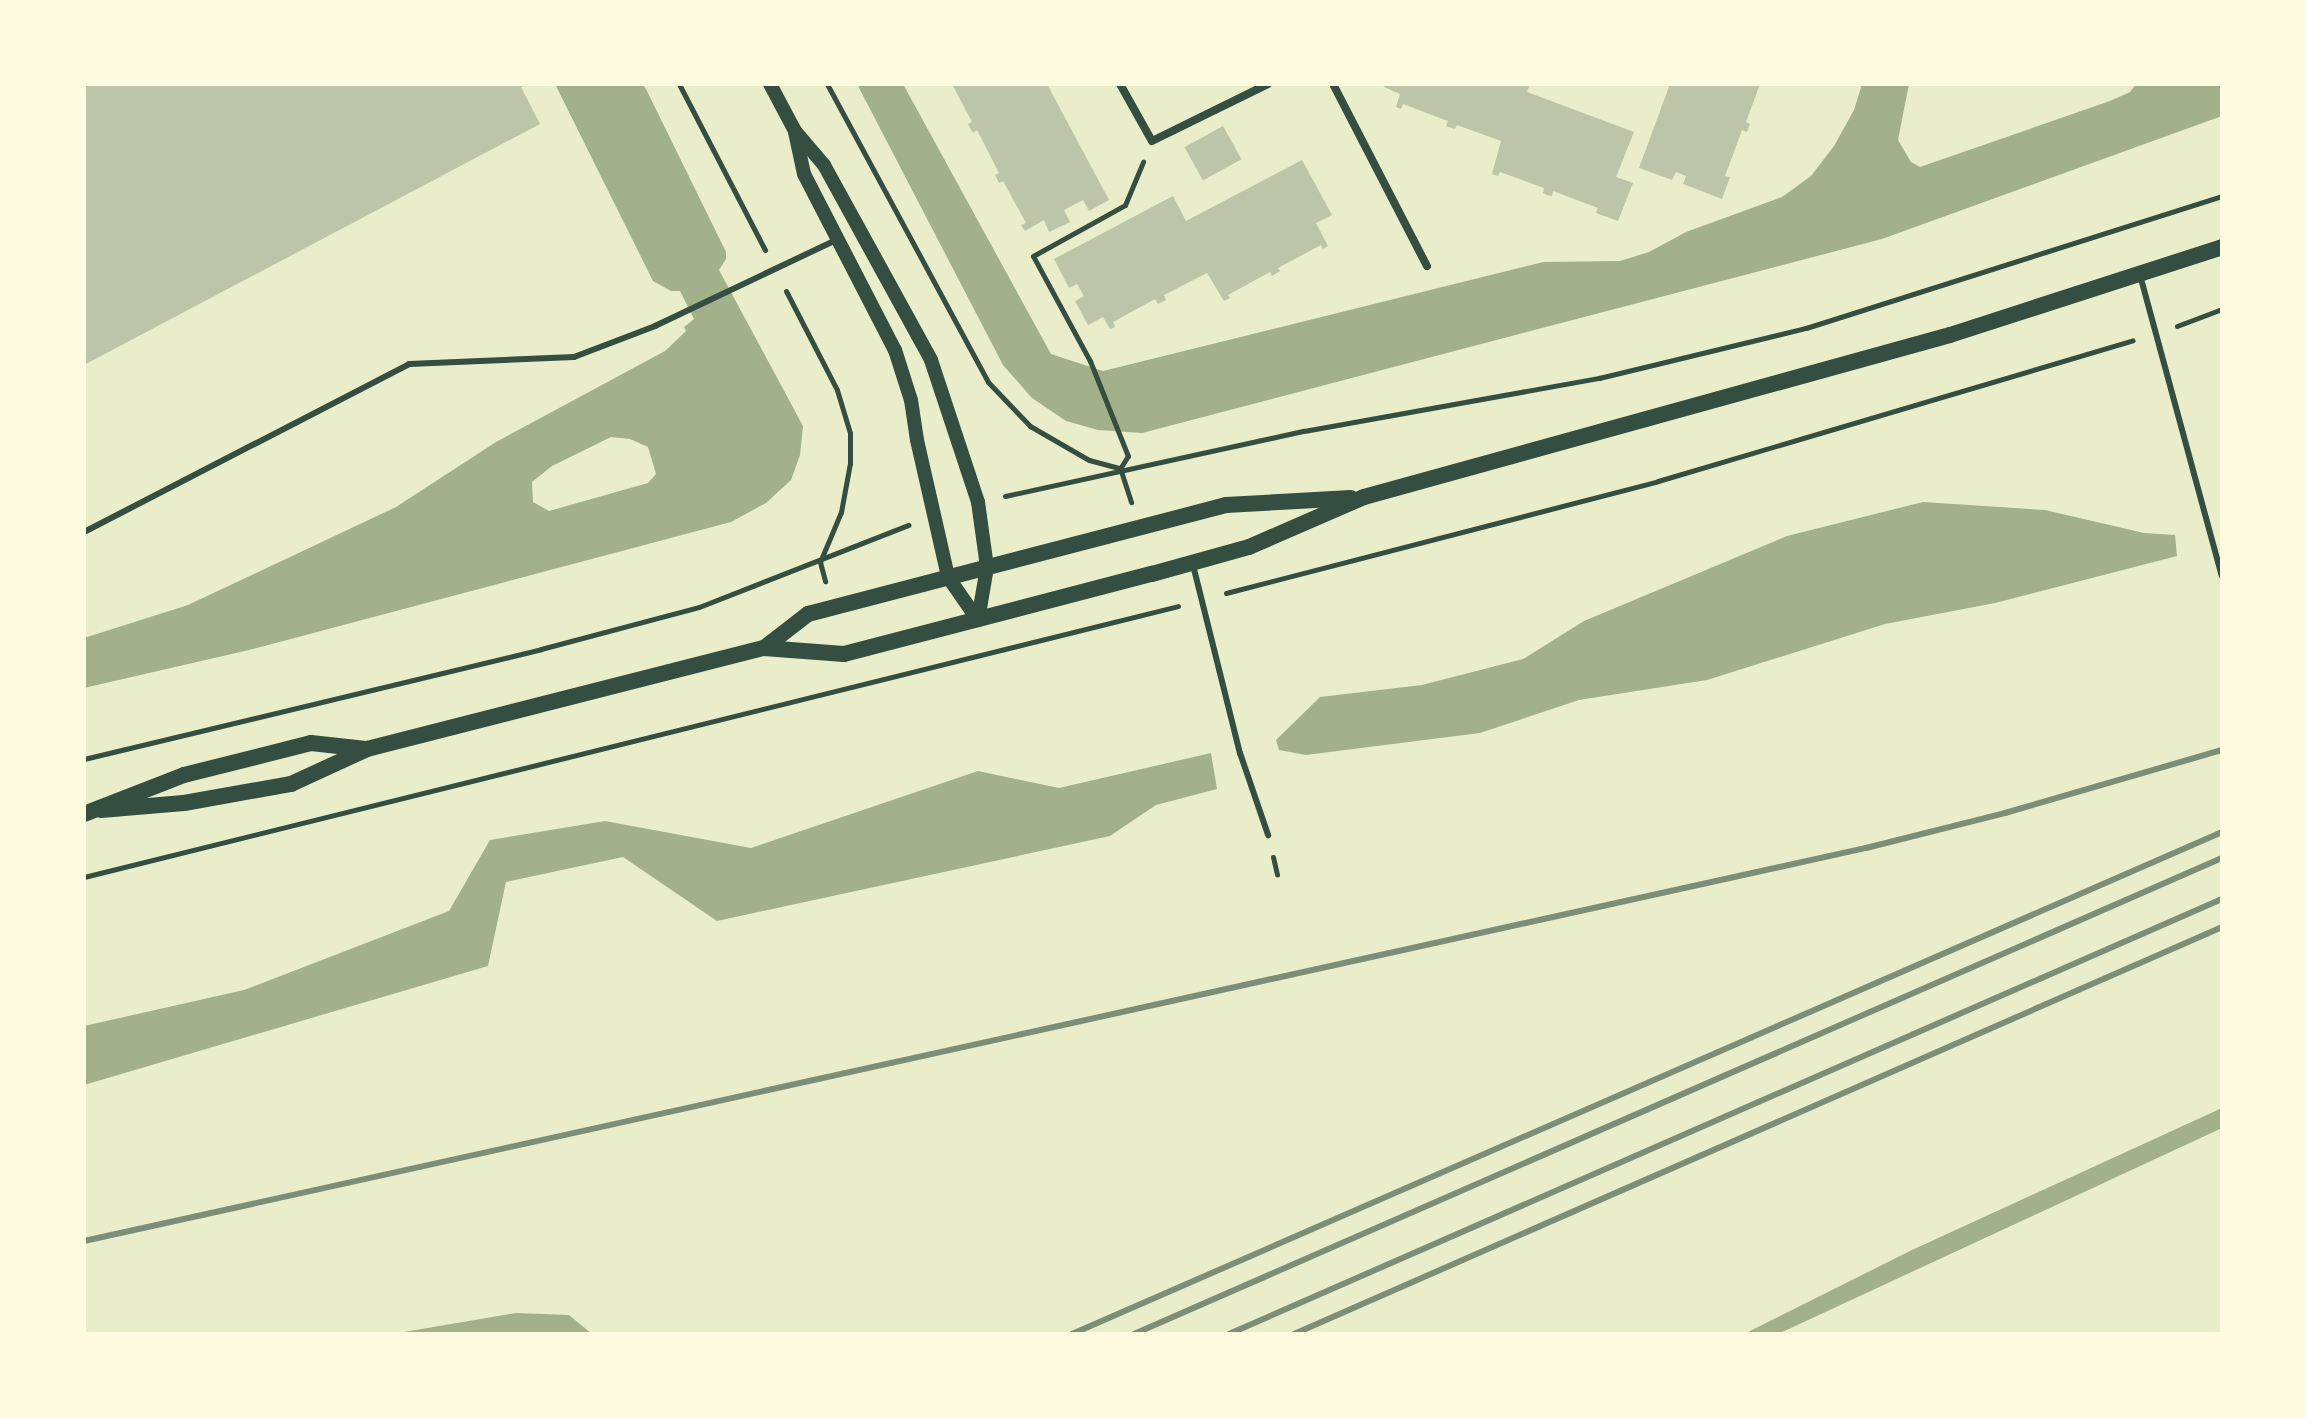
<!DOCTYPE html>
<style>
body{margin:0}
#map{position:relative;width:2306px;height:1418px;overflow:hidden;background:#e9edc9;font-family:"Varela Round",sans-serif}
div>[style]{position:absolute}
.water>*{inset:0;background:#a3b18a}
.building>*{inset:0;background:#bcc5a7;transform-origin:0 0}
.path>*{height:5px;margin:-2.5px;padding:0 2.5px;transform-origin:2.5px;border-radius:2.5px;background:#344e41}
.service>*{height:6px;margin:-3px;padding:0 3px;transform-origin:3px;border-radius:3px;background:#344e41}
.minor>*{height:8px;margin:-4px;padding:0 4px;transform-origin:4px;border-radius:4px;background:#344e41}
.tertiary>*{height:14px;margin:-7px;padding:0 7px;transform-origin:7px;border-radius:7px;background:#344e41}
.secondary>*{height:16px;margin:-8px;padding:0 8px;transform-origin:8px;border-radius:8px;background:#344e41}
.rail>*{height:6px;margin:-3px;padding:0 3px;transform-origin:3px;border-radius:3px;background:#7c8e77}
span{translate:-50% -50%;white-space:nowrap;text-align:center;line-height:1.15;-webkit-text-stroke:6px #fefae0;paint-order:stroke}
.frame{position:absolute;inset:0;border:86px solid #fefae0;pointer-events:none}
</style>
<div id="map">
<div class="water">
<div style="clip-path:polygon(evenodd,555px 84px,642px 84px,646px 89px,726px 252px,726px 259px,719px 270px,803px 426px,800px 455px,791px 480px,766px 503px,731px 522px,249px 650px,84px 688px,84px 638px,188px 605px,396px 507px,496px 442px,665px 351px,686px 331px,684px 327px,694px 319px,680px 291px,671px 291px,653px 281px,555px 84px,611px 437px,630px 439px,648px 447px,656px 474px,648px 483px,549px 511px,533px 502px,532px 482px,552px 466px,611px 437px)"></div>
<div style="clip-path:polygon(857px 84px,903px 84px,1051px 354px,1103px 371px,1543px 262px,1620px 261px,1649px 252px,1686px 232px,1782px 197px,1811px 176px,1834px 146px,1854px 110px,1862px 84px,1909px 84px,1898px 140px,1911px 162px,1920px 167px,2110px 101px,2130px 92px,2136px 84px,2222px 84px,2222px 116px,1882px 239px,1142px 433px,1098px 430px,1066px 421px,1032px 398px,1003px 365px)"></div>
<div style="clip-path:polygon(1923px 502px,2045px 510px,2144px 533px,2175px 535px,2177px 556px,1995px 603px,1885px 624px,1707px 680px,1579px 700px,1480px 733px,1306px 755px,1279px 750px,1276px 740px,1320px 697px,1422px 685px,1523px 659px,1584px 621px,1787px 536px)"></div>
<div style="clip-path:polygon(1211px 753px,1217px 789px,1156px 805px,1110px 836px,717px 921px,623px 857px,506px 882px,488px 966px,84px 1085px,84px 1026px,244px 990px,449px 911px,490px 840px,605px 821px,751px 848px,978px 771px,1059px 788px)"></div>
<div style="clip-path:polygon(2222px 1108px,2222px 1128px,1778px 1334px,1744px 1334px,1912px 1250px)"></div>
<div style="clip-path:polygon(516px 1313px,569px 1315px,592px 1334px,392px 1334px)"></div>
</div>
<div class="building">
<div style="clip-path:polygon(84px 84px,528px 84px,521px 87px,540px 124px,84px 365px)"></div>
<div style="clip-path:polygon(952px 84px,1047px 84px,1109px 200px,1089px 211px,1083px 200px,1064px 210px,1070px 222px,1049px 232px,1044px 220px,1025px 231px,1021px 225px,1026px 223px,1003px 181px,999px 183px,995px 175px,999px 173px,977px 130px,973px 133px,970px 128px,968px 124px,972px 122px)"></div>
<div style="clip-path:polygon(1386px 84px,1530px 84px,1527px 92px,1634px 132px,1616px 177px,1633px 183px,1618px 221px,1596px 213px,1598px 208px,1553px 191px,1552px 196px,1547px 195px,1543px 193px,1544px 188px,1500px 172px,1498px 176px,1492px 174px,1501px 141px,1457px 125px,1455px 129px,1446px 126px,1448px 121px,1403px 104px,1401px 109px,1396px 107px,1400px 94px,1384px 87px)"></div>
<div style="clip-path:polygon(1670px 84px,1760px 84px,1746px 122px,1750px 124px,1747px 132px,1742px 130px,1725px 176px,1730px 177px,1722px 199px,1683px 184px,1686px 176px,1676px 172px,1672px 180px,1639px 168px)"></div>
<div style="left:1223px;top:126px;width:38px;height:44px;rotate:61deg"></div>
<div style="clip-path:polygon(1302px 160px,1332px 215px,1316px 223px,1328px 246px,1323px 249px,1321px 245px,1278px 268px,1280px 271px,1272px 276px,1270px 272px,1228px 295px,1230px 298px,1224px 301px,1207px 273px,1164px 295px,1166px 300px,1158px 304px,1155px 299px,1113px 322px,1115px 327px,1110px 329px,1103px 317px,1088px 325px,1075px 301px,1084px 296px,1077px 284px,1069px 288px,1054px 259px,1173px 196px,1186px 221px)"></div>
</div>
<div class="path">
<div style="left:679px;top:84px;width:187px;rotate:62.6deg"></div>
<div style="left:827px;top:84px;width:339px;rotate:61.6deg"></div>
<div style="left:988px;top:382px;width:61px;rotate:46.3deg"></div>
<div style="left:1030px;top:426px;width:68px;rotate:30deg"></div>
<div style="left:1089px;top:460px;width:31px;rotate:15deg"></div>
<div style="left:786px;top:291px;width:111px;rotate:62.7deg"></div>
<div style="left:837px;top:390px;width:45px;rotate:73.2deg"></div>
<div style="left:850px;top:433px;width:30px;rotate:90deg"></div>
<div style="left:850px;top:463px;width:50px;rotate:100.4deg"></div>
<div style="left:841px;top:512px;width:54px;rotate:112.8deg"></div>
<div style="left:820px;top:562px;width:20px;rotate:75deg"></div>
<div style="left:2177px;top:326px;width:48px;rotate:-20.7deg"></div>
<div style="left:1121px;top:467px;width:13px;rotate:-58deg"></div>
<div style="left:1128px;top:456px;width:102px;rotate:-111.8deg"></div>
<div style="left:1090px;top:361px;width:119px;rotate:-118.5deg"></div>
<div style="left:1033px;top:256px;width:105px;rotate:-29deg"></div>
<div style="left:1125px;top:205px;width:47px;rotate:-67.3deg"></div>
<div style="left:1120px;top:468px;width:36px;rotate:72deg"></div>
<div style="left:1005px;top:496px;width:306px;rotate:-12.3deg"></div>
<div style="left:1304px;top:431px;width:300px;rotate:-10.2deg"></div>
<div style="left:1599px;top:378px;width:213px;rotate:-13.6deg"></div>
<div style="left:1806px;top:328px;width:436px;rotate:-17.6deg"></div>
<div style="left:1226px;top:593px;width:446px;rotate:-14.5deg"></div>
<div style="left:1658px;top:481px;width:495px;rotate:-16.5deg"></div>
<div style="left:84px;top:759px;width:470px;rotate:-13.5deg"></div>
<div style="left:541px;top:649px;width:163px;rotate:-14.9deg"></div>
<div style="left:699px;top:607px;width:225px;rotate:-21.4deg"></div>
<div style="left:1273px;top:857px;width:18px;rotate:77deg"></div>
<div style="left:84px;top:877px;width:1127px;rotate:-13.91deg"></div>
</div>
<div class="service">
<div style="left:2140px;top:275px;width:312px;rotate:74.8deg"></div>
<div style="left:84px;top:532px;width:366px;rotate:-27.3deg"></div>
<div style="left:409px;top:364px;width:165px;rotate:-2.4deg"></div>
<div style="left:574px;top:357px;width:87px;rotate:-20.9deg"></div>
<div style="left:655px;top:326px;width:200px;rotate:-25.4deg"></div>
<div style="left:1193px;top:565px;width:194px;rotate:76deg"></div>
<div style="left:1240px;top:753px;width:87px;rotate:71.1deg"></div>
</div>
<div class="minor">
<div style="left:1120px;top:84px;width:65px;rotate:60.7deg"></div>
<div style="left:1152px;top:141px;width:129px;rotate:-26.2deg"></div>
<div style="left:1333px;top:84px;width:205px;rotate:62.7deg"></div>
</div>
<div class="tertiary">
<div style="left:770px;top:84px;width:53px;rotate:62deg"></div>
<div style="left:795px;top:131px;width:45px;rotate:49.5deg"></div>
<div style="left:824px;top:165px;width:222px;rotate:61.2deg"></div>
<div style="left:931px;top:360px;width:150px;rotate:71.7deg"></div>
<div style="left:978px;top:502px;width:66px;rotate:82.1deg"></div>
<div style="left:987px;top:567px;width:54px;rotate:99.6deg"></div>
<div style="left:795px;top:132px;width:43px;rotate:77.9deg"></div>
<div style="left:804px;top:174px;width:198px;rotate:62.7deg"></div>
<div style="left:895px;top:350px;width:52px;rotate:72.3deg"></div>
<div style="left:911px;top:400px;width:40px;rotate:81.5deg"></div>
<div style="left:917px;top:440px;width:140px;rotate:77.2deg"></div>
<div style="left:948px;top:577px;width:52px;rotate:55.1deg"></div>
</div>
<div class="secondary">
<div style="left:764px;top:648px;width:56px;rotate:-37.7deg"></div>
<div style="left:808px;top:614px;width:432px;rotate:-14.6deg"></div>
<div style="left:1226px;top:505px;width:125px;rotate:-3.2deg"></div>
<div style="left:101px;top:810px;width:83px;rotate:-4.8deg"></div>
<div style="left:184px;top:803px;width:109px;rotate:-10.1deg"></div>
<div style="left:291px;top:784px;width:84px;rotate:-24.7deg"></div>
<div style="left:367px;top:749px;width:410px;rotate:-14.3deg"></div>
<div style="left:764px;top:648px;width:80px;rotate:4.3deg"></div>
<div style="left:844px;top:654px;width:318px;rotate:-14.6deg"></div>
<div style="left:1152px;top:574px;width:101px;rotate:-15.6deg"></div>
<div style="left:1249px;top:547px;width:125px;rotate:-23.5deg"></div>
<div style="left:1364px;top:497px;width:608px;rotate:-15.45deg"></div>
<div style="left:1950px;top:335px;width:286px;rotate:-17.9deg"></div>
<div style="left:84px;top:814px;width:107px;rotate:-21.3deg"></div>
<div style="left:184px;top:775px;width:131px;rotate:-14.1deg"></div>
<div style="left:311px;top:743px;width:55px;rotate:6.2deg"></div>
</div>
<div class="rail">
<div style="left:84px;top:1241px;width:1825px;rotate:-12.44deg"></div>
<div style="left:1866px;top:848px;width:143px;rotate:-14.1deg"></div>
<div style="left:2005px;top:813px;width:226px;rotate:-16.2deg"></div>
<div style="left:1072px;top:1334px;width:1255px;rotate:-23.58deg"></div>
<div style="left:1134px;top:1334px;width:1188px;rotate:-23.63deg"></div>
<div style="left:1229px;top:1334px;width:1084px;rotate:-23.66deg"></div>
<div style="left:1294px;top:1334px;width:1013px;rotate:-23.68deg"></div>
</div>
<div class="frame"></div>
</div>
